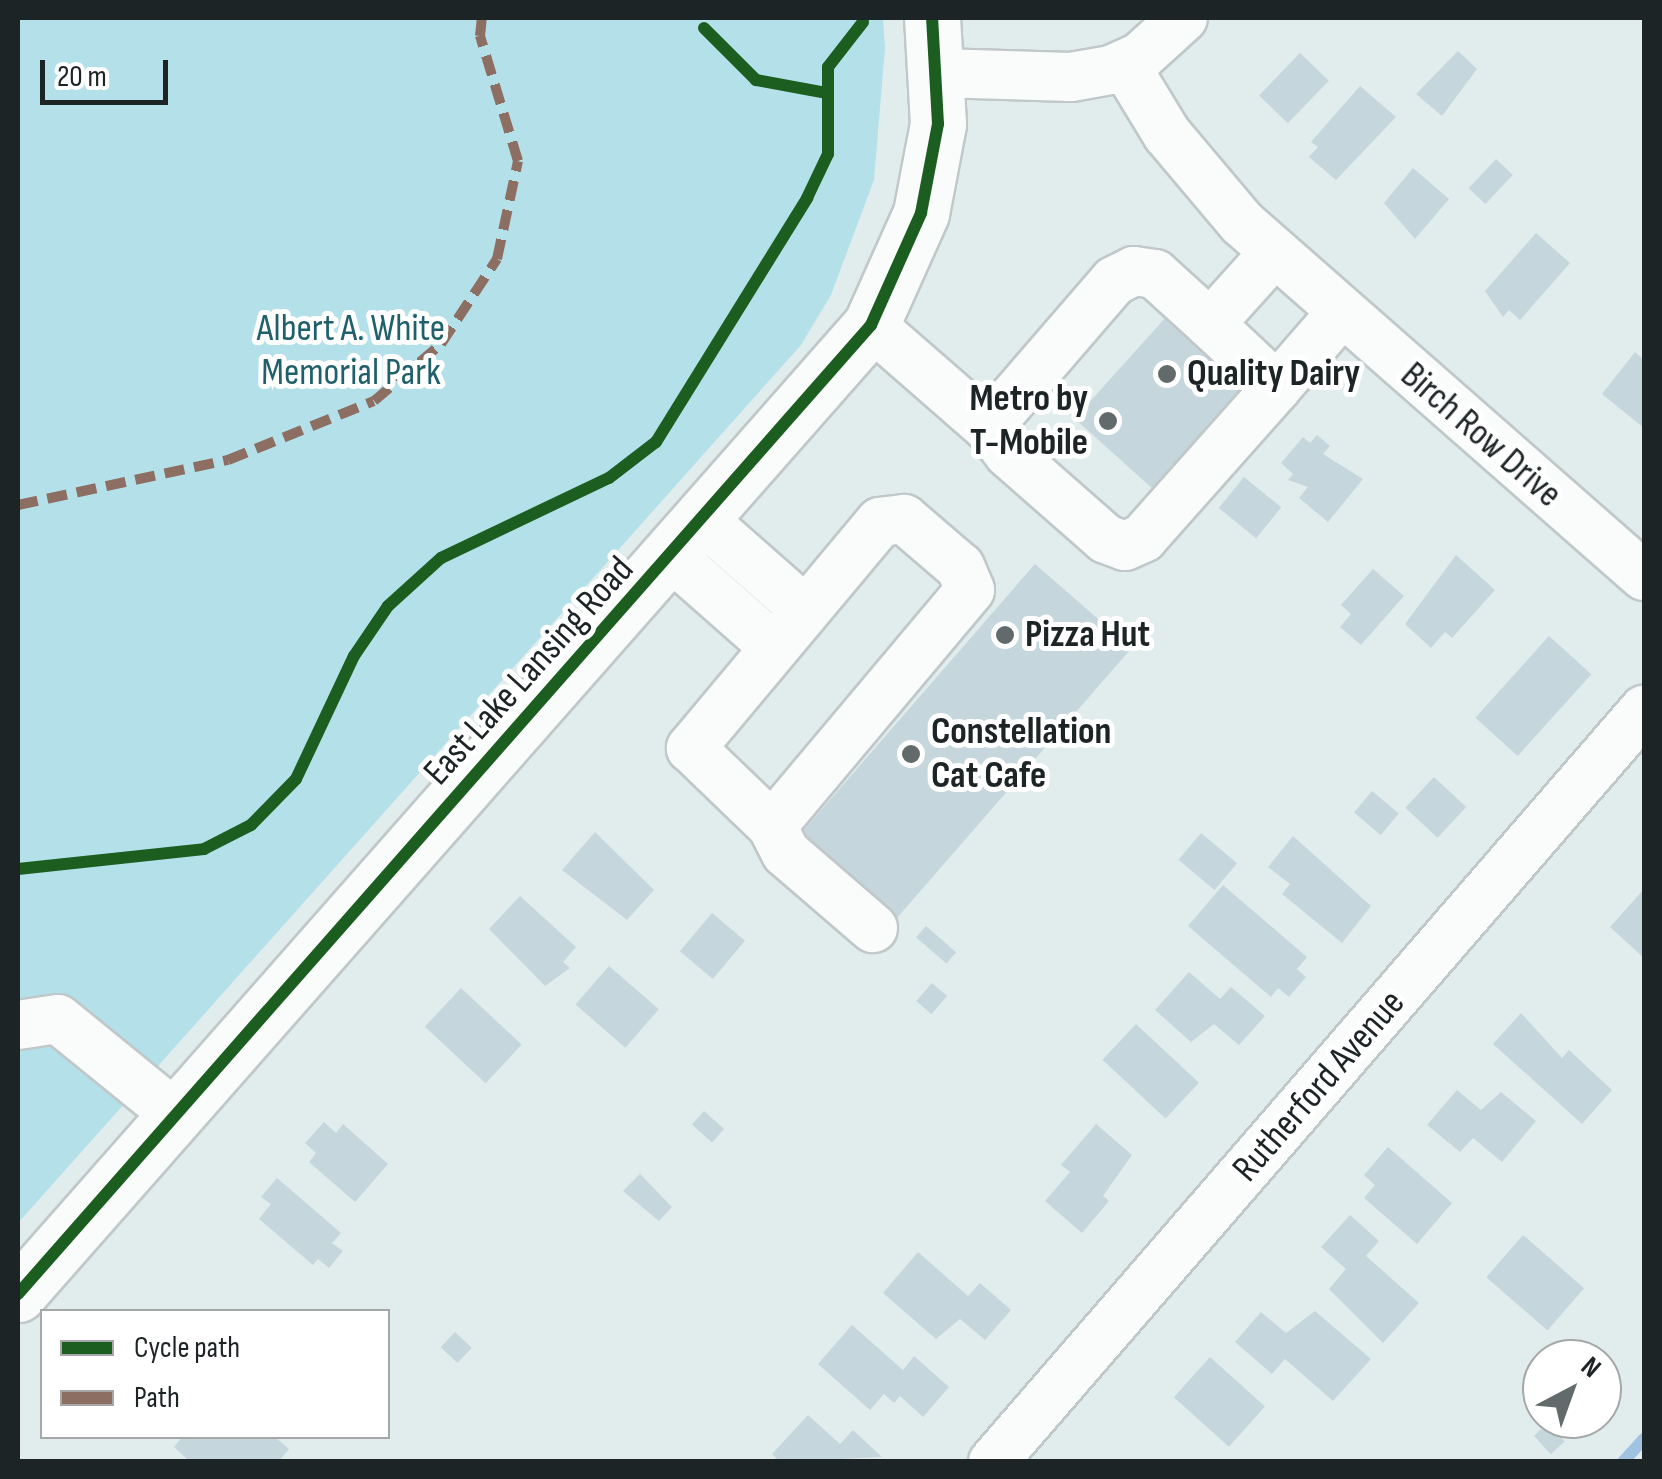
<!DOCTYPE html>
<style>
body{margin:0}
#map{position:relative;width:1662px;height:1479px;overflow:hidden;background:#e1eced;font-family:"Sofia Sans Condensed",sans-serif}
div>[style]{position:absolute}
.green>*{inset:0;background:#b4e1e9}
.stream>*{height:12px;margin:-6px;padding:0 6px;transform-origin:6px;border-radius:6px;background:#a1c3e2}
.building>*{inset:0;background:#c5d7dd;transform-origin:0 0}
.roads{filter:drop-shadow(2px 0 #c0c8ca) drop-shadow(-2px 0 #c0c8ca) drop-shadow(0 2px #c0c8ca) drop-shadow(0 -2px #c0c8ca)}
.minor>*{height:48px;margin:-24px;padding:0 24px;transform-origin:24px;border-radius:24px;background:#fafcfc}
.major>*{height:55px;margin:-27.5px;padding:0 27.5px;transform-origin:27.5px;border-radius:27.5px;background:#fafcfc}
.quiet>*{height:10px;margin-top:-5px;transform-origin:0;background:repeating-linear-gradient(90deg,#8d6e63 0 20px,transparent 0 30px)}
.cycleway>*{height:12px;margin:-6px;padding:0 6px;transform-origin:6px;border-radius:6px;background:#1b5e20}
.dots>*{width:28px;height:28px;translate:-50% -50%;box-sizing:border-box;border:5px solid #fff;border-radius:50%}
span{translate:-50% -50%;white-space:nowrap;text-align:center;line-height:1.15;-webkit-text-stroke:10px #fff;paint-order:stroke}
.park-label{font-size:38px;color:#20606b}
.poi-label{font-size:38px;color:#1d2426;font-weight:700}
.left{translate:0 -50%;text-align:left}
.right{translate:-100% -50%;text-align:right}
.street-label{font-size:38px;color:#1d2426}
.frame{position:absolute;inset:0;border:20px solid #1d2426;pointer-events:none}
.legend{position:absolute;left:40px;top:1309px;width:350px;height:130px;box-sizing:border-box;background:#fff;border:2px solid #a5a7a8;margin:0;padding:12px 18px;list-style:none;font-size:30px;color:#1d2426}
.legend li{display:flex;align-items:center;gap:20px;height:50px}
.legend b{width:50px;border:2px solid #a5a7a8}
.north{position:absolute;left:1522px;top:1339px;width:100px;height:100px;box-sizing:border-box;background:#fff;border:2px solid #a5a7a8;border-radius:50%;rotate:41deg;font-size:28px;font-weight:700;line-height:40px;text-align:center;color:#1d2426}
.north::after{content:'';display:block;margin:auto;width:35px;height:45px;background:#626a6c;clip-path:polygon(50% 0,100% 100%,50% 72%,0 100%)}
.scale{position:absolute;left:40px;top:60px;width:128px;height:45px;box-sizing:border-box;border:5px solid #1d2426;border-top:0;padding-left:12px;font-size:30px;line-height:35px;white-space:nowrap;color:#1d2426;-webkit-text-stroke:8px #fff;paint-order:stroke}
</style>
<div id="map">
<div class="green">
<div style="clip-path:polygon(18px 18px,883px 18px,885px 48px,874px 180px,831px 295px,801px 345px,18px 1223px)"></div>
</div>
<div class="stream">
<div style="left:1623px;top:1462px;width:31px;rotate:-48deg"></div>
</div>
<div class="building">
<div style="clip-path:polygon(1458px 51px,1477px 69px,1442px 116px,1416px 94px)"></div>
<div style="left:1300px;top:53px;width:40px;height:59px;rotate:44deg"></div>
<div style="clip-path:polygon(1360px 86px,1396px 117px,1336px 180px,1309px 157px,1318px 147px,1311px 142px)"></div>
<div style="left:1496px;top:159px;width:23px;height:40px;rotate:43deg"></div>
<div style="clip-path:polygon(1413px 168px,1449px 199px,1415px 239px,1384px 203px)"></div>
<div style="clip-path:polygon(1536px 233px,1570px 263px,1520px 320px,1509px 310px,1503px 317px,1485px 291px)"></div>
<div style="left:1167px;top:316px;width:108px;height:138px;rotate:42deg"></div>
<div style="clip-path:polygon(1635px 352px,1644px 360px,1644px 428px,1602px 394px)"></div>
<div style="clip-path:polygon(1317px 435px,1330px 446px,1323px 454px,1363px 479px,1328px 522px,1299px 498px,1308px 487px,1288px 480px,1293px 474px,1281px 463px,1303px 437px,1310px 443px)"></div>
<div style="left:1244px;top:477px;width:48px;height:40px;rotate:39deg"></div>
<div style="clip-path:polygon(1456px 555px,1495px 590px,1452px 638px,1445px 632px,1431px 648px,1405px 624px)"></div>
<div style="left:1035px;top:564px;width:128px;height:361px;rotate:41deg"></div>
<div style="clip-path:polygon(1373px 569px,1404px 596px,1361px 645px,1340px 627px,1351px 614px,1341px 605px)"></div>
<div style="left:1549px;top:636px;width:57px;height:110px;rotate:42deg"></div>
<div style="left:1434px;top:777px;width:44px;height:42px;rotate:43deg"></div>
<div style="left:1372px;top:791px;width:35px;height:28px;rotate:40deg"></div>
<div style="clip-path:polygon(595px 832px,654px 890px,627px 920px,562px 870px)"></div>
<div style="left:1201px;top:833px;width:47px;height:35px;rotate:40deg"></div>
<div style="clip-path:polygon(1293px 836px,1371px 906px,1342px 943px,1282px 894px,1290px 884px,1268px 867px)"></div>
<div style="clip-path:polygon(1223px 885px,1307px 957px,1297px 969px,1306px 977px,1289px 997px,1278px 988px,1271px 997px,1188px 926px)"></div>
<div style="clip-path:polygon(1644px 889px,1644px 958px,1610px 927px)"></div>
<div style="clip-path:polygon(520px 896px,576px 947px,563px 962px,570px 968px,545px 986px,489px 929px)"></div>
<div style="left:712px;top:913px;width:43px;height:50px;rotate:40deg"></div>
<div style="left:926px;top:926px;width:40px;height:15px;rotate:41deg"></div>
<div style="left:609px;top:966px;width:66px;height:51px;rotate:41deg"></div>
<div style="clip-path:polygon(1189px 972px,1220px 999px,1231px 987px,1265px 1016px,1239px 1045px,1214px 1024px,1191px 1042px,1155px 1010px)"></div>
<div style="left:932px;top:983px;width:20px;height:24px;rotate:41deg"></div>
<div style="left:461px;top:988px;width:83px;height:53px;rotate:43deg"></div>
<div style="clip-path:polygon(1521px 1013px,1562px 1058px,1569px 1050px,1612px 1090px,1582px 1124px,1493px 1044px)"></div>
<div style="left:1136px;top:1024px;width:86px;height:49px;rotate:43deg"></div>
<div style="clip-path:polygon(1457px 1090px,1481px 1110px,1501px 1092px,1536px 1121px,1502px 1162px,1473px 1138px,1460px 1152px,1427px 1125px)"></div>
<div style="left:704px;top:1111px;width:27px;height:18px;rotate:42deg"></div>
<div style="clip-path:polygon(324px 1122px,336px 1133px,343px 1124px,388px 1164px,355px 1202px,309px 1162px,316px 1153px,305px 1143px)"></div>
<div style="clip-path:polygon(1096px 1124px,1132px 1155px,1103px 1196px,1109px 1201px,1082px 1233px,1045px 1201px,1070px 1172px,1061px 1165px)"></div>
<div style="clip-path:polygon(1388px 1147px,1452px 1203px,1417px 1244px,1364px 1198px,1375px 1185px,1364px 1175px)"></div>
<div style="clip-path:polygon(640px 1174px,672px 1207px,659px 1221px,623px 1191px)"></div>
<div style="clip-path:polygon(277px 1178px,341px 1233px,332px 1243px,343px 1251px,329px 1268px,318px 1259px,313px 1265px,259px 1219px,271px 1204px,261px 1197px)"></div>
<div style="clip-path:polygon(1350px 1215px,1379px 1241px,1366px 1256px,1419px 1303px,1383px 1343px,1329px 1289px,1346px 1269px,1321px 1247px)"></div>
<div style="left:1523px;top:1235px;width:81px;height:56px;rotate:41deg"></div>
<div style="clip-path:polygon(918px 1252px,968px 1296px,980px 1283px,1011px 1310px,985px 1340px,960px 1319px,936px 1339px,883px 1293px)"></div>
<div style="clip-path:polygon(1315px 1311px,1371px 1359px,1333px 1401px,1285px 1359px,1272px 1374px,1235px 1342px,1261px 1312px,1286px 1333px)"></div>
<div style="clip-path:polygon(852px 1325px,903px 1370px,914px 1356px,949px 1387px,923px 1417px,900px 1396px,894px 1403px,884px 1394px,870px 1410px,818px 1364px)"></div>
<div style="left:455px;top:1332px;width:23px;height:21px;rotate:43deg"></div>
<div style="left:1210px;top:1357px;width:74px;height:54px;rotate:42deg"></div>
<div style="clip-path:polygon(808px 1415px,840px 1444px,853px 1430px,882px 1457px,780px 1462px,772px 1454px)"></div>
<div style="left:1548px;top:1423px;width:25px;height:19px;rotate:48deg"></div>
<div style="clip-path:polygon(183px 1436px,274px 1436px,289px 1449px,278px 1462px,190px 1462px,174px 1447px)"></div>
</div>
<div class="roads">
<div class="minor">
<div style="left:1125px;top:65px;width:81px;rotate:58.7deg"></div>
<div style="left:1167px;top:134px;width:116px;rotate:49.9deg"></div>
<div style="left:1242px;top:223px;width:535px;rotate:41.29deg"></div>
<div style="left:939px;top:73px;width:132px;rotate:1.7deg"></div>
<div style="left:1071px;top:77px;width:41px;rotate:-9.9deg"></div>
<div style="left:1111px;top:70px;width:32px;rotate:-24deg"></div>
<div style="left:1140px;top:57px;width:58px;rotate:-42.2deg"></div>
<div style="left:1210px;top:324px;width:92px;rotate:43.2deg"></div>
<div style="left:1277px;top:387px;width:98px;rotate:-49.1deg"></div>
<div style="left:871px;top:325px;width:155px;rotate:41.1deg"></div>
<div style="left:988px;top:427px;width:193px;rotate:-49.2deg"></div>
<div style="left:1114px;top:281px;width:22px;rotate:-27deg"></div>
<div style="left:1134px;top:271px;width:21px;rotate:8deg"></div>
<div style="left:1155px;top:274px;width:74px;rotate:42.3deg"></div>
<div style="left:1210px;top:324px;width:96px;rotate:-48deg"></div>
<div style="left:988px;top:427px;width:33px;rotate:52deg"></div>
<div style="left:1008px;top:453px;width:130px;rotate:41.3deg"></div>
<div style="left:1106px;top:539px;width:20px;rotate:20deg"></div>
<div style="left:1125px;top:546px;width:20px;rotate:-24deg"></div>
<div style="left:1143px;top:538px;width:202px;rotate:-48.4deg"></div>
<div style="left:703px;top:520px;width:135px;rotate:41.4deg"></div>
<div style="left:671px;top:556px;width:136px;rotate:41.4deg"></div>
<div style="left:772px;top:826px;width:308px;rotate:-50deg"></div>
<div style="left:970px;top:590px;width:25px;rotate:-113deg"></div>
<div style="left:960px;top:567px;width:74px;rotate:-139.4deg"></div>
<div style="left:904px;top:519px;width:24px;rotate:173deg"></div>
<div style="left:880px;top:522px;width:295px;rotate:129.9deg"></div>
<div style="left:691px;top:748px;width:112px;rotate:43.9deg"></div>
<div style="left:772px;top:826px;width:30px;rotate:63deg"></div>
<div style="left:786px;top:853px;width:115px;rotate:40.8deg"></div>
<div style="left:18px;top:1025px;width:40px;rotate:-8.5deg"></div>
<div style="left:58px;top:1019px;width:152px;rotate:39.1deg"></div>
<div style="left:993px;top:1462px;width:995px;rotate:-49.12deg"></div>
</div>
<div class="major">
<div style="left:18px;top:1294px;width:1291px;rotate:-48.64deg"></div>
<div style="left:871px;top:325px;width:123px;rotate:-65.9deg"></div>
<div style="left:921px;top:213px;width:91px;rotate:-79.2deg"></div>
<div style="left:938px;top:124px;width:106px;rotate:-93.2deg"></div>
</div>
</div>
<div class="quiet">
<div style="left:18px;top:505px;width:215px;rotate:-12.1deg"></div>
<div style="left:228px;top:460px;width:157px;rotate:-22deg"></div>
<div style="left:374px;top:401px;width:88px;rotate:-40.4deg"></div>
<div style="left:441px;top:344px;width:102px;rotate:-56.6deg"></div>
<div style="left:497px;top:259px;width:100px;rotate:-77.9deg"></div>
<div style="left:518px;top:161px;width:131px;rotate:-106.9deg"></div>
<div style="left:480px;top:36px;width:18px;rotate:-84deg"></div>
</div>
<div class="cycleway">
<div style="left:704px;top:28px;width:74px;rotate:45deg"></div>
<div style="left:756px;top:80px;width:72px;rotate:10.4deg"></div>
<div style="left:18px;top:869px;width:187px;rotate:-6.1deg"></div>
<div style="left:204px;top:849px;width:53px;rotate:-27.1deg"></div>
<div style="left:251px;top:825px;width:64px;rotate:-45.6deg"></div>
<div style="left:296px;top:779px;width:136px;rotate:-64.8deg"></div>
<div style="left:354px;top:656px;width:60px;rotate:-55.8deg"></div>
<div style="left:388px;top:606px;width:72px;rotate:-42.2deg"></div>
<div style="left:441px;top:558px;width:186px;rotate:-25.5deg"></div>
<div style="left:609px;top:478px;width:59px;rotate:-37.5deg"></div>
<div style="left:656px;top:442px;width:287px;rotate:-58.2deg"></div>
<div style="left:807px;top:198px;width:49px;rotate:-64.5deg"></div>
<div style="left:828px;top:154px;width:87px;rotate:-90deg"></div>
<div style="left:828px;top:67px;width:57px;rotate:-52.1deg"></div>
<div style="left:18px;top:1294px;width:1291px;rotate:-48.64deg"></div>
<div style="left:871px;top:325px;width:123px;rotate:-65.9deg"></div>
<div style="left:921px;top:213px;width:91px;rotate:-79.2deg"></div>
<div style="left:938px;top:124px;width:106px;rotate:-93.2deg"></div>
</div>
<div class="dots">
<div style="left:1167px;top:374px;background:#626a6c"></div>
<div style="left:1108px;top:421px;background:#626a6c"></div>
<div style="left:1005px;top:635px;background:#626a6c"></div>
<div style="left:911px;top:754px;background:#626a6c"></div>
</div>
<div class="park-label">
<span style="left:351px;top:351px">Albert A. White<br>Memorial Park</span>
</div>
<div class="poi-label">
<span class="left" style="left:1187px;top:374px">Quality Dairy</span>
<span class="right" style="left:1088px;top:421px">Metro by<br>T-Mobile</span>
<span class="left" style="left:1025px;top:635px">Pizza Hut</span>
<span class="left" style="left:931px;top:754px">Constellation<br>Cat Cafe</span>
</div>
<div class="street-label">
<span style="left:1481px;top:435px;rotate:41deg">Birch Row Drive</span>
<span style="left:529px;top:671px;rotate:-48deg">East Lake Lansing Road</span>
<span style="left:1319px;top:1086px;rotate:-49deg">Rutherford Avenue</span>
</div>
<div class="frame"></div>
<ul class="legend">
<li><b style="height:12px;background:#1b5e20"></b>Cycle path</li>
<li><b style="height:12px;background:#8d6e63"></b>Path</li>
</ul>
<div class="north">N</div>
<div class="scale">20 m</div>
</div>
